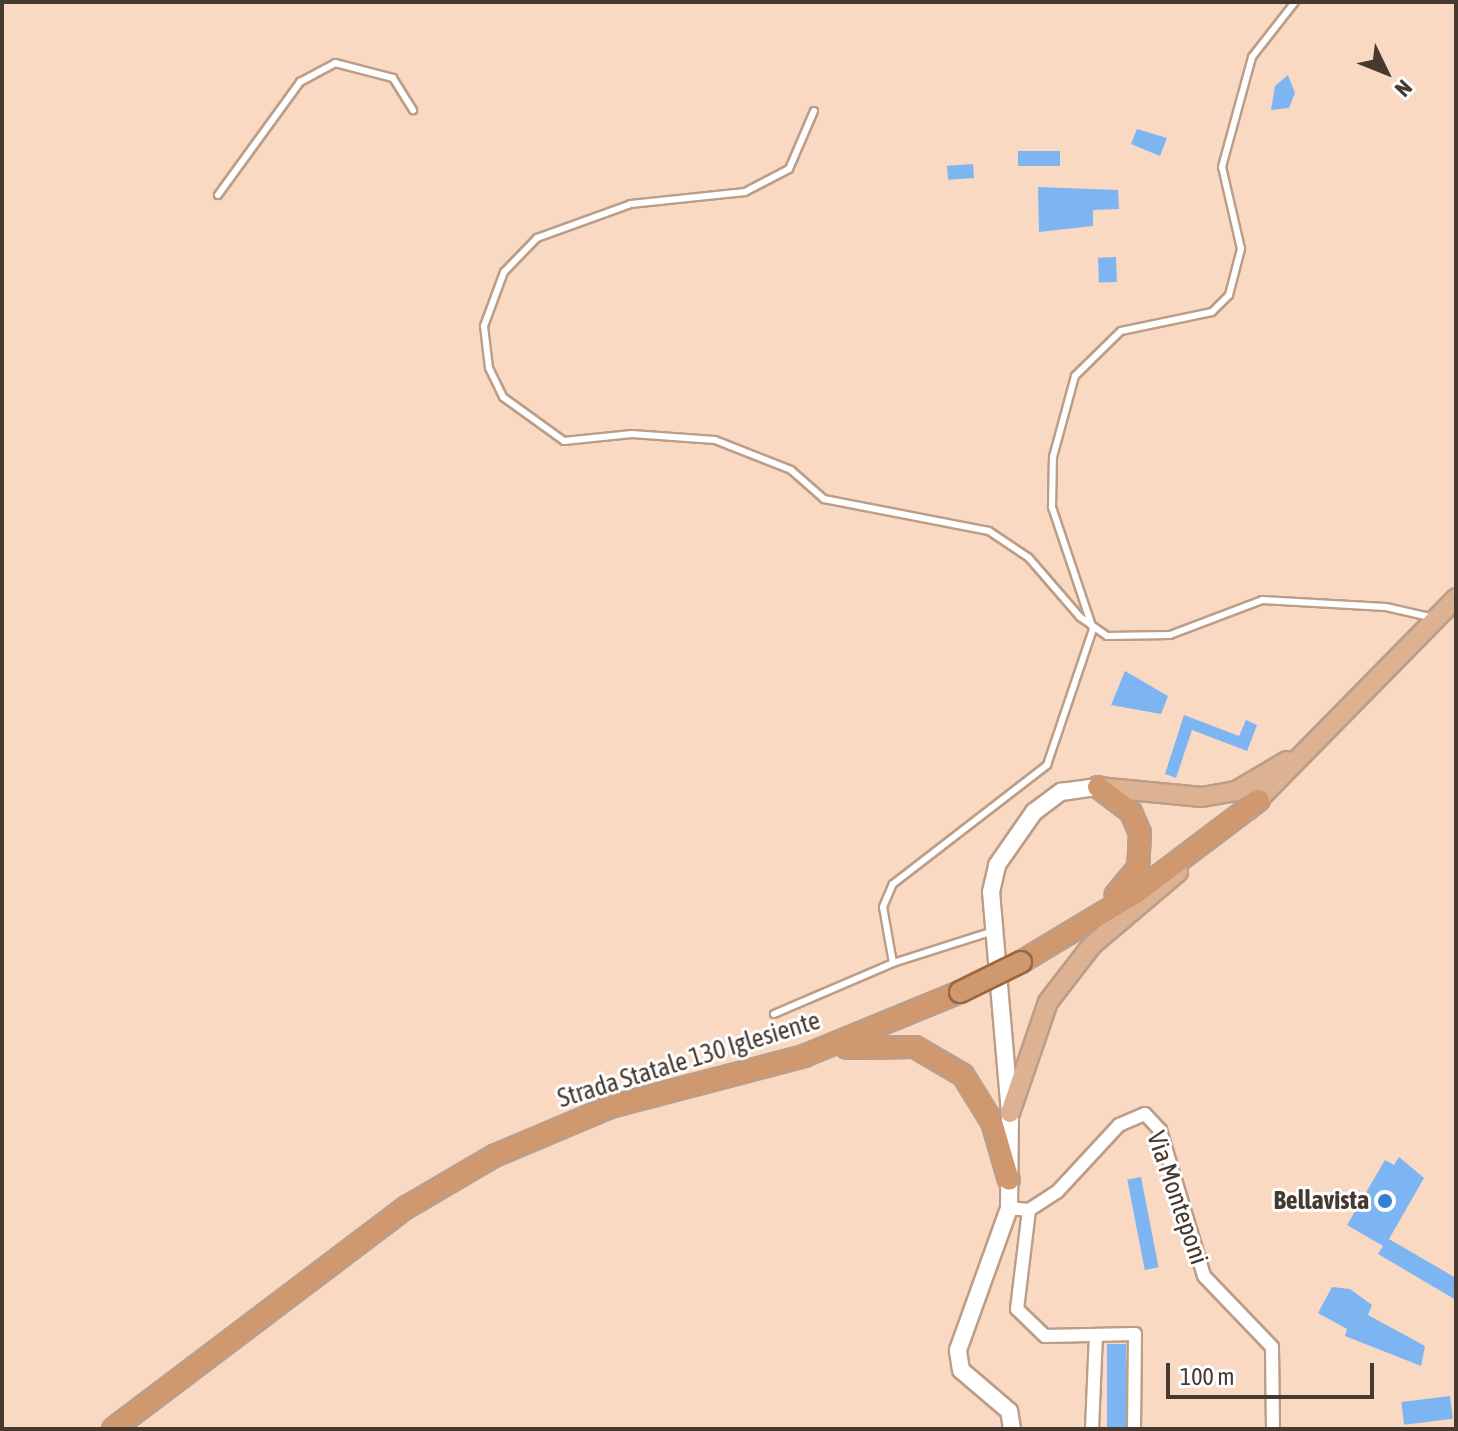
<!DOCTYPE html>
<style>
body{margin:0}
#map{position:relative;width:1458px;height:1431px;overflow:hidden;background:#fad9c3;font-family:"Asap Condensed",sans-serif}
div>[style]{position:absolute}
.building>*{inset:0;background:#7db4f2;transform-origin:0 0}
.roads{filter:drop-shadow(2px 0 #bc9d87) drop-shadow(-2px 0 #bc9d87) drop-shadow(0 2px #bc9d87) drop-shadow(0 -2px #bc9d87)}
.service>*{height:6px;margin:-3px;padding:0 3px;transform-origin:3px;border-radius:3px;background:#fff}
.minor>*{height:12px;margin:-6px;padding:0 6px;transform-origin:6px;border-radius:6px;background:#fff}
.secondary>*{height:16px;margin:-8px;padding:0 8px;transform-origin:8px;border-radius:8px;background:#fff}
.primary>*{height:18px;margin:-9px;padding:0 9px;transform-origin:9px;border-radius:9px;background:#dcb292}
.trunk>*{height:20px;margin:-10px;padding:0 10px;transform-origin:10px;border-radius:10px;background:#d0986e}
.bridges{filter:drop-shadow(2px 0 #986640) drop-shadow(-2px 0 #986640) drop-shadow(0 2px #986640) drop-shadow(0 -2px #986640)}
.trunk-bridge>*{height:20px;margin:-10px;padding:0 10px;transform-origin:10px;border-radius:10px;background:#d0986e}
.dots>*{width:22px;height:22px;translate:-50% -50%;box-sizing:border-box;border:4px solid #fff;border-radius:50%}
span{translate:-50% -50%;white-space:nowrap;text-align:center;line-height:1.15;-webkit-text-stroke:6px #fff;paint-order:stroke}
.street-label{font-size:26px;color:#463930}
.poi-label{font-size:26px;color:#463930;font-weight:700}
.right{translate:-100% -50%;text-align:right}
.frame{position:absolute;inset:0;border:4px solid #463930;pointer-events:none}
.north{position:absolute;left:1346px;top:32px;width:80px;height:80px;-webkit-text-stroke:6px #fff;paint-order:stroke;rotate:133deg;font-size:22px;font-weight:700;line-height:32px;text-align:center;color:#463930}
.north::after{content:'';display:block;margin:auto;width:28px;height:36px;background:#463930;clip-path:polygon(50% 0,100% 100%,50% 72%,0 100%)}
.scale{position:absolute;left:1166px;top:1363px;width:208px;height:36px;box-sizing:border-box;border:4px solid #463930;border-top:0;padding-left:10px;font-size:24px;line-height:28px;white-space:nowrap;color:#463930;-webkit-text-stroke:6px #fff;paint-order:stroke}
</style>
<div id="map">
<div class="building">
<div style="clip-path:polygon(1288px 75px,1295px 93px,1289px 108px,1271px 110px,1275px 86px)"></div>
<div style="clip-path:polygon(1137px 129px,1167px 138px,1160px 156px,1131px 144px)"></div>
<div style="left:1018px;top:151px;width:42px;height:15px"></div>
<div style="left:973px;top:164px;width:14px;height:26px;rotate:86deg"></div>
<div style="clip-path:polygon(1038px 187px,1118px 190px,1119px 209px,1093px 210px,1093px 226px,1039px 232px)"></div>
<div style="left:1116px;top:257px;width:25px;height:18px;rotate:88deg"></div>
<div style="clip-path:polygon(1125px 671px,1168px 696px,1161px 714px,1111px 705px)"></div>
<div style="clip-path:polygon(1184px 715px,1239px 736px,1246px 720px,1257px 725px,1247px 751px,1192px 730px,1176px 778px,1165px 774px)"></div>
<div style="clip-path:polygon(1399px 1157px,1424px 1178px,1389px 1239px,1456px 1278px,1456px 1300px,1378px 1254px,1383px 1246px,1347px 1225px,1385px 1160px,1394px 1165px)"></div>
<div style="left:1141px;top:1177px;width:92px;height:14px;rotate:79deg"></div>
<div style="clip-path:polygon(1332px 1287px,1350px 1289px,1372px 1305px,1368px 1315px,1425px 1346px,1421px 1366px,1345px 1336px,1347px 1329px,1318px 1313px)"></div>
<div style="left:1107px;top:1344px;width:19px;height:85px"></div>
<div style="left:1450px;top:1396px;width:23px;height:49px;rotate:83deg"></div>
</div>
<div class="roads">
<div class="service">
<div style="left:814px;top:111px;width:63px;rotate:113.3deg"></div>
<div style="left:789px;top:169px;width:50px;rotate:152.4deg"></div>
<div style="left:745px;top:192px;width:115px;rotate:174deg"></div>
<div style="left:631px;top:204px;width:100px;rotate:160.1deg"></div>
<div style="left:537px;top:238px;width:47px;rotate:134.1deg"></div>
<div style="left:504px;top:272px;width:58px;rotate:110.3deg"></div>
<div style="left:484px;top:326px;width:42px;rotate:83.2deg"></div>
<div style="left:489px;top:368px;width:32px;rotate:64deg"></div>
<div style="left:503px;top:397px;width:75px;rotate:35.8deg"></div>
<div style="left:564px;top:441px;width:68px;rotate:-5.9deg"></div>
<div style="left:632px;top:434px;width:83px;rotate:4.1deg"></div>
<div style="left:715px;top:440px;width:82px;rotate:21.5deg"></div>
<div style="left:791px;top:470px;width:44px;rotate:41.3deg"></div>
<div style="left:824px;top:499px;width:168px;rotate:11deg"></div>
<div style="left:989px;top:531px;width:48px;rotate:34deg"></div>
<div style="left:1029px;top:558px;width:78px;rotate:49.2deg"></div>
<div style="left:1080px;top:617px;width:33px;rotate:35deg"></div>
<div style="left:1107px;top:636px;width:63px;rotate:-0.9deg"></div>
<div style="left:1170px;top:635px;width:98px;rotate:-20.8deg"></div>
<div style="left:1262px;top:600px;width:124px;rotate:3.2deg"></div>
<div style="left:1386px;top:607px;width:45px;rotate:12.8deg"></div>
<div style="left:218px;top:195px;width:140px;rotate:-54deg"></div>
<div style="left:300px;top:82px;width:40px;rotate:-28deg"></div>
<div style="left:335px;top:63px;width:60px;rotate:14.5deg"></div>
<div style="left:393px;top:78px;width:38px;rotate:58deg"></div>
<div style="left:893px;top:963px;width:57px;rotate:-100.1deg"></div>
<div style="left:883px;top:907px;width:25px;rotate:-67deg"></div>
<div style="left:893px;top:884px;width:195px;rotate:-37.7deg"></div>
<div style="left:1047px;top:765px;width:144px;rotate:-71.3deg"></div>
<div style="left:1093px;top:629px;width:129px;rotate:-108.6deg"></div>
<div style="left:1052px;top:507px;width:50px;rotate:-88.9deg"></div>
<div style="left:1053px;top:457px;width:84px;rotate:-74.8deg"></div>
<div style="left:1075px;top:376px;width:64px;rotate:-44.4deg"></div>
<div style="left:1121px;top:331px;width:93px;rotate:-11.8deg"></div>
<div style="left:1212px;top:312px;width:24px;rotate:-45deg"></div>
<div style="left:1229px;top:295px;width:48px;rotate:-75.4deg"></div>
<div style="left:1241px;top:249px;width:84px;rotate:-103deg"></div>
<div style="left:1222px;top:167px;width:114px;rotate:-74.7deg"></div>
<div style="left:1252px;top:57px;width:70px;rotate:-52deg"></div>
<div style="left:774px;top:1014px;width:129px;rotate:-23.2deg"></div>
<div style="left:893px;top:963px;width:105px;rotate:-17.7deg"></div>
</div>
<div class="minor">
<div style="left:1009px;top:1208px;width:20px;rotate:6deg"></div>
<div style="left:1029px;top:1210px;width:33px;rotate:-33deg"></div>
<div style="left:1057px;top:1192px;width:91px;rotate:-47.2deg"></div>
<div style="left:1119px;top:1125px;width:28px;rotate:-23deg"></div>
<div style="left:1145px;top:1114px;width:22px;rotate:47deg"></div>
<div style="left:1160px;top:1130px;width:152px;rotate:73.2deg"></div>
<div style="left:1204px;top:1276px;width:98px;rotate:46.2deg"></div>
<div style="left:1272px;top:1347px;width:82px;rotate:89.3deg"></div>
<div style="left:1029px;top:1210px;width:100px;rotate:96.9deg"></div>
<div style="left:1017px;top:1309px;width:39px;rotate:44deg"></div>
<div style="left:1045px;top:1336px;width:90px;rotate:-1.3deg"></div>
<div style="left:1135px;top:1334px;width:95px;rotate:90.6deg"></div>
<div style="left:1092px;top:1429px;width:94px;rotate:-87.6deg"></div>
</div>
<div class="secondary">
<div style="left:1012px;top:1429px;width:18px;rotate:-99deg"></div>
<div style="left:1009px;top:1411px;width:63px;rotate:-139.5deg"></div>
<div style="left:961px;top:1370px;width:20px;rotate:-99deg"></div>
<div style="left:958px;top:1350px;width:151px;rotate:-70.2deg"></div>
<div style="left:1009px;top:1208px;width:95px;rotate:-89.4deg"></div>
<div style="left:1010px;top:1113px;width:222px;rotate:-94.9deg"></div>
<div style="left:991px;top:892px;width:28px;rotate:-77deg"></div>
<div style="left:997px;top:865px;width:65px;rotate:-55.1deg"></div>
<div style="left:1034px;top:812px;width:34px;rotate:-37deg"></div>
<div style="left:1061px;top:792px;width:37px;rotate:-8deg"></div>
</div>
<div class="primary">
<div style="left:1098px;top:787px;width:104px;rotate:5.5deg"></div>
<div style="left:1202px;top:797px;width:35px;rotate:-10deg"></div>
<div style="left:1236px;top:791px;width:59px;rotate:-30.5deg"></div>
<div style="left:1248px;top:810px;width:297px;rotate:-45.5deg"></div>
<div style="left:1010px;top:1113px;width:117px;rotate:-71.1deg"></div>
<div style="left:1048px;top:1002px;width:72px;rotate:-52.3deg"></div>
<div style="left:1092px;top:945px;width:113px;rotate:-40.3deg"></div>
</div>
<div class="trunk">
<div style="left:1098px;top:787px;width:41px;rotate:37.1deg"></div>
<div style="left:1131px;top:812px;width:23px;rotate:67deg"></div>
<div style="left:1140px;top:833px;width:35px;rotate:93deg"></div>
<div style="left:1138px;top:868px;width:35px;rotate:130deg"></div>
<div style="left:1021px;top:962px;width:134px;rotate:-31deg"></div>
<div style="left:1136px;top:893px;width:154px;rotate:-37.1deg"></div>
<div style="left:847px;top:1048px;width:68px;rotate:-0.8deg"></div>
<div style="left:915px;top:1047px;width:56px;rotate:30.3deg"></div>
<div style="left:963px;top:1075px;width:55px;rotate:58.3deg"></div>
<div style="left:992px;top:1122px;width:60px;rotate:73.7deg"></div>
<div style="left:113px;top:1429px;width:368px;rotate:-37.1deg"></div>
<div style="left:407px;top:1207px;width:101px;rotate:-30.4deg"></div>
<div style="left:494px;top:1156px;width:126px;rotate:-22.9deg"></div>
<div style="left:610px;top:1107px;width:201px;rotate:-14.7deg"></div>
<div style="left:804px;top:1056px;width:169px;rotate:-22.3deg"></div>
</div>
</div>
<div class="bridges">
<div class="trunk-bridge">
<div style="left:960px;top:992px;width:68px;rotate:-26.2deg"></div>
</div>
</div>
<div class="dots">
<div style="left:1385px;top:1201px;background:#3380d0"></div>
</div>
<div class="street-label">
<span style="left:689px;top:1060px;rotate:-17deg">Strada Statale 130 Iglesiente</span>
<span style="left:1177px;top:1198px;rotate:71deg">Via Monteponi</span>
</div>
<div class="poi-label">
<span class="right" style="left:1369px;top:1201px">Bellavista</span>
</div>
<div class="frame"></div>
<div class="north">N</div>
<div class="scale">100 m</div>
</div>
